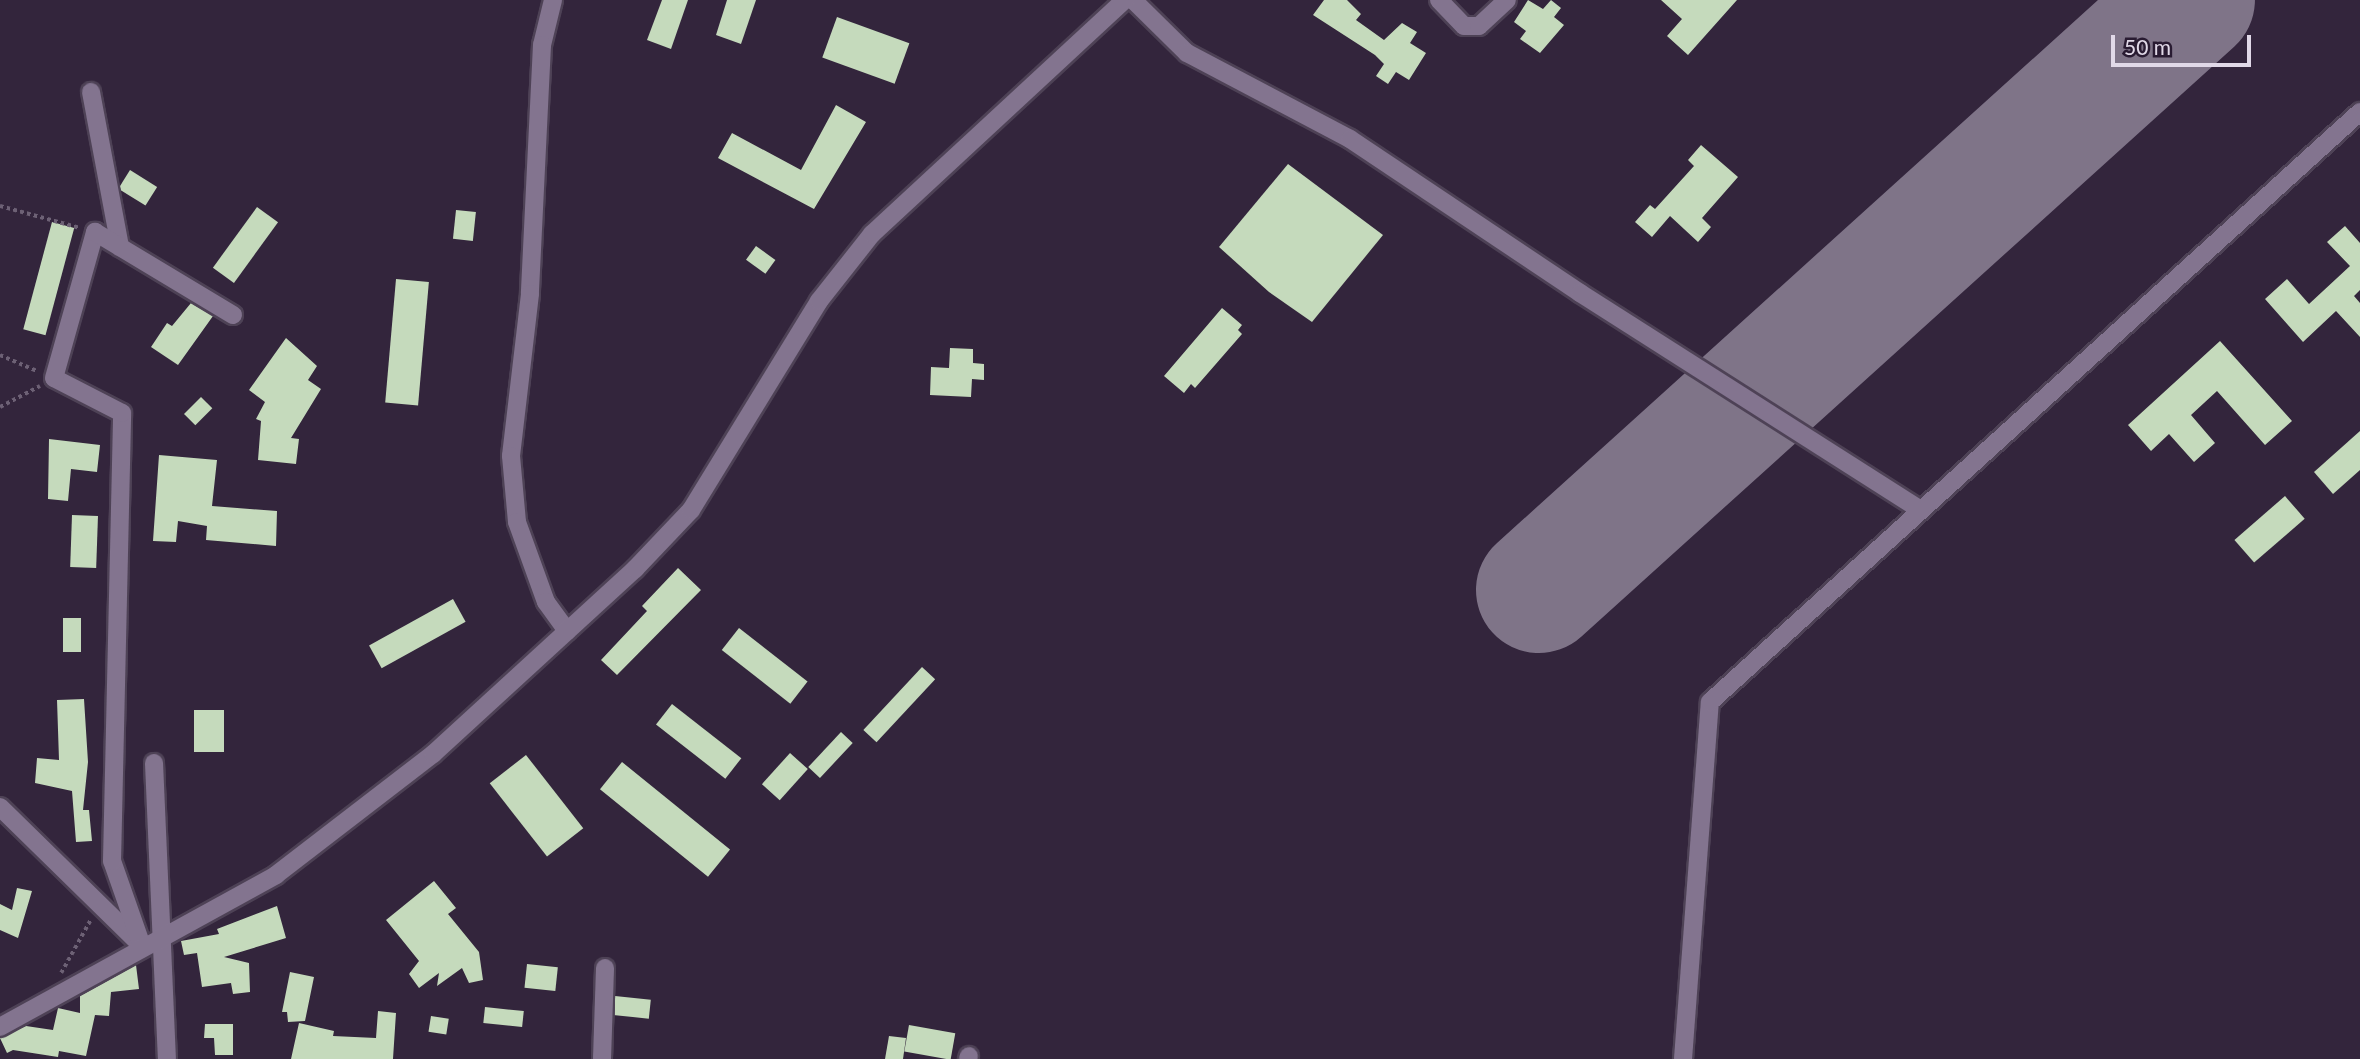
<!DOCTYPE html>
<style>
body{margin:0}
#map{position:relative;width:2360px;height:1059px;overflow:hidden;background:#33253c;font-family:Lato,sans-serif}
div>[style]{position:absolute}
.runway>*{height:126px;margin:-63px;padding:0 63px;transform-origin:63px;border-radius:63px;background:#7f7488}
.building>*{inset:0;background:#c5dabc;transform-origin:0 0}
.path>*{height:3.5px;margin-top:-1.75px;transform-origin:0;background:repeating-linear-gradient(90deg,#6d6175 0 3.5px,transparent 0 7px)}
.roads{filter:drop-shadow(2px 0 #4e4256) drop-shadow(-2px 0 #4e4256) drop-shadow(0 2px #4e4256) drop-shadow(0 -2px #4e4256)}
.minor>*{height:18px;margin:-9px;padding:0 9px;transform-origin:9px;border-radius:9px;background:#83748f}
span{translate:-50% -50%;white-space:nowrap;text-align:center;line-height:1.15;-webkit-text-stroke:7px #291b32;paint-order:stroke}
.scale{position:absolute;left:2111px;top:35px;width:140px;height:32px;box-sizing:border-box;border:4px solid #e1d9e8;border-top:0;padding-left:9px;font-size:21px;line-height:24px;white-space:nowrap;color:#e1d9e8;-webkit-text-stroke:5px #291b32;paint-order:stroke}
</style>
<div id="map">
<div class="runway">
<div style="left:1539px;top:590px;width:880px;rotate:-42.1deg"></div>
</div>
<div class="building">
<div style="clip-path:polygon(662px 0,688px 0,671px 49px,647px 40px)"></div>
<div style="clip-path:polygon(727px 0,756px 0,741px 44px,716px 35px)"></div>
<div style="clip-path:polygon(1324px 0,1347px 0,1361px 14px,1356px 20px,1384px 40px,1402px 23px,1417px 32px,1410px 43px,1426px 53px,1409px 80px,1396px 72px,1388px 84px,1376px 76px,1384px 64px,1375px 55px,1313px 15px)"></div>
<div style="clip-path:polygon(1528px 0,1543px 9px,1551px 0,1561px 8px,1554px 17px,1564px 25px,1540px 53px,1520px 39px,1526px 31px,1514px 22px)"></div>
<div style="clip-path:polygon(1661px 0,1737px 0,1688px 55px,1667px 36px,1682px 19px)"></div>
<div style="left:837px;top:17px;width:77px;height:43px;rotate:20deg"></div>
<div style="clip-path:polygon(836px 105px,866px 122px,814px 209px,718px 158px,732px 133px,801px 170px)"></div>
<div style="clip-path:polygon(1701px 145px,1738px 177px,1702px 218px,1711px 227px,1698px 242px,1670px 216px,1652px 237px,1635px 222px,1650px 205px,1655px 209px,1694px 166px,1688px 160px)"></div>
<div style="clip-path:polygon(1288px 164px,1383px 235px,1312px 322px,1269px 292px,1219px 247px)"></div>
<div style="left:130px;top:170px;width:32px;height:22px;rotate:32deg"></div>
<div style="left:257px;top:207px;width:26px;height:75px;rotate:36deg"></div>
<div style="left:456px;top:210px;width:20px;height:29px;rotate:6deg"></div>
<div style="left:52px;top:222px;width:23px;height:111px;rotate:15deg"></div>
<div style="clip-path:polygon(2345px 226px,2360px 243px,2360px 290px,2354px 296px,2360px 303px,2360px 337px,2336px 311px,2303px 342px,2265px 299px,2287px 279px,2309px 304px,2350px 266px,2327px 242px)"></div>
<div style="left:756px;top:246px;width:24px;height:17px;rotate:36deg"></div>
<div style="left:396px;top:279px;width:33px;height:124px;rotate:5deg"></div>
<div style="clip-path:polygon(191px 303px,213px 316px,178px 365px,151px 347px,167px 323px,172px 326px)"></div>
<div style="clip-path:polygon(1222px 308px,1242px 325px,1238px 330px,1242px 334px,1195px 388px,1191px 384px,1184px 393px,1164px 376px)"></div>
<div style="clip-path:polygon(286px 338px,317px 366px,308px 380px,321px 389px,291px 438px,299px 439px,296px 464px,258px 460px,261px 421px,256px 419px,265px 402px,249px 390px)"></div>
<div style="clip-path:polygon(2220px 341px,2292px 421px,2265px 445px,2217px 391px,2191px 415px,2215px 443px,2194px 462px,2169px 434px,2151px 451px,2128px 425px)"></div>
<div style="clip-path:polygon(950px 348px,973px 349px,973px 363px,984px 364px,984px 380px,972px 379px,971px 397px,930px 395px,931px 367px,949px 368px)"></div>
<div style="left:201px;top:397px;width:16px;height:24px;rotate:45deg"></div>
<div style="clip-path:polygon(2360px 431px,2360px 470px,2333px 494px,2314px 472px)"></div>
<div style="clip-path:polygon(49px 439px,100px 445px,97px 472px,71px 469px,68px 501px,48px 499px)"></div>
<div style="clip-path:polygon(159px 455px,217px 460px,212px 506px,277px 511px,276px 546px,206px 540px,207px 526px,178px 521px,176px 542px,153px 541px)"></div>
<div style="left:2285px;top:496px;width:30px;height:67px;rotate:49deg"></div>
<div style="left:72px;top:515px;width:26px;height:52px;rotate:2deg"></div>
<div style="clip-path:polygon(678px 568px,701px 590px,617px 675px,601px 660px,647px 611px,642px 606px)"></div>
<div style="left:453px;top:599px;width:26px;height:96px;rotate:61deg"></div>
<div style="left:63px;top:618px;width:18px;height:34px"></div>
<div style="left:739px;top:628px;width:87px;height:28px;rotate:38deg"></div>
<div style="left:922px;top:667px;width:18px;height:86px;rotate:43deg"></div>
<div style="clip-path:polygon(84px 699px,88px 762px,83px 810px,89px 810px,92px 841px,76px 842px,72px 791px,35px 783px,37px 758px,59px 760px,57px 700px)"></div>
<div style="left:672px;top:704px;width:88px;height:26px;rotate:38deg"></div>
<div style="left:224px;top:710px;width:42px;height:30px;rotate:90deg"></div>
<div style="left:841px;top:732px;width:16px;height:48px;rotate:43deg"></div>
<div style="left:790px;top:753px;width:24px;height:42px;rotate:42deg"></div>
<div style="left:526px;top:755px;width:93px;height:46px;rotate:52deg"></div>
<div style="left:622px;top:762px;width:139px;height:35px;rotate:39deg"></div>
<div style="clip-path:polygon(434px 881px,456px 908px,448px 914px,479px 952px,483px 980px,469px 983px,462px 968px,437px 986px,439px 973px,419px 988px,409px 974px,419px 961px,386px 920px)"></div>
<div style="clip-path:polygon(17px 888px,32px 891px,18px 938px,0 930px,0 904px,12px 910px)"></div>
<div style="clip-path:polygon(277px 906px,286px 938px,224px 957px,249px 963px,250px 992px,233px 994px,231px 983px,202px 987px,197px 953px,184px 955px,181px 941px,219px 934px,217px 929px)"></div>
<div style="left:527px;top:964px;width:31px;height:24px;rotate:6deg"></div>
<div style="clip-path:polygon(136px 965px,139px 989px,111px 992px,109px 1016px,95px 1015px,86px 1056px,59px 1051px,58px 1057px,13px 1050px,7px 1053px,0 1038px,26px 1026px,53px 1030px,58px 1008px,80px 1013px,80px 996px)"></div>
<div style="clip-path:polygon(290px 972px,314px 977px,305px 1021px,288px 1022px,287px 1012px,282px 1012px)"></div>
<div style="left:615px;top:996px;width:36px;height:19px;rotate:6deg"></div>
<div style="left:485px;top:1007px;width:39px;height:16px;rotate:6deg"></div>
<div style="clip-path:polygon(378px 1011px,396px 1013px,393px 1059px,291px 1059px,299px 1023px,334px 1031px,333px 1036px,376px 1038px)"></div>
<div style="left:431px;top:1016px;width:18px;height:16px;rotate:9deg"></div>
<div style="clip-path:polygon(205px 1024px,233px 1024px,233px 1055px,215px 1055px,214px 1038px,204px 1038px)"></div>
<div style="left:909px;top:1025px;width:47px;height:27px;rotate:10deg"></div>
<div style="clip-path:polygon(889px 1036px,906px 1038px,903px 1059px,885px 1059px)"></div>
</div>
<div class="path">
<div style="left:0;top:206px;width:83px;rotate:15.4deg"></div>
<div style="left:0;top:355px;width:40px;rotate:23.4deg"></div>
<div style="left:0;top:407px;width:45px;rotate:-27.7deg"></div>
<div style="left:61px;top:973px;width:62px;rotate:-60.9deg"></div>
</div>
<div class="roads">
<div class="minor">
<div style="left:553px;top:0;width:46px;rotate:103.7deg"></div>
<div style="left:542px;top:45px;width:249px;rotate:92.8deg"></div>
<div style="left:530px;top:294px;width:163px;rotate:96.7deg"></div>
<div style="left:511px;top:456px;width:66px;rotate:84.8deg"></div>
<div style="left:517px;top:522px;width:85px;rotate:70.1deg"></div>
<div style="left:546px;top:602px;width:36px;rotate:54deg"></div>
<div style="left:1133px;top:0;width:76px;rotate:44.5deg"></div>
<div style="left:1187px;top:53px;width:184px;rotate:27.8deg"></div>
<div style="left:1350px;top:139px;width:277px;rotate:33.8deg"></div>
<div style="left:1580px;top:293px;width:404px;rotate:32.5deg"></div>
<div style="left:1439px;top:0;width:36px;rotate:46deg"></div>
<div style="left:1464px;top:26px;width:15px"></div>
<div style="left:1479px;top:26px;width:38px;rotate:-43deg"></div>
<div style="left:91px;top:92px;width:158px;rotate:79.4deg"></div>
<div style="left:154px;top:763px;width:296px;rotate:87.5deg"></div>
<div style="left:0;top:807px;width:189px;rotate:44.4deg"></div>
<div style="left:142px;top:946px;width:90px;rotate:-109.4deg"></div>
<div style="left:112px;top:861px;width:448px;rotate:-88.7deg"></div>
<div style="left:122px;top:413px;width:76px;rotate:-152.8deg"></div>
<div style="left:54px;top:378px;width:152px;rotate:-74.3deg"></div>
<div style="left:95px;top:232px;width:161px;rotate:31deg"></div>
<div style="left:0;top:1027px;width:315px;rotate:-28.8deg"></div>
<div style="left:276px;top:875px;width:198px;rotate:-37.6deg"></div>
<div style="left:433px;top:754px;width:274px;rotate:-42.5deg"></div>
<div style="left:635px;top:569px;width:81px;rotate:-46.5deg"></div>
<div style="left:691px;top:510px;width:245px;rotate:-58.5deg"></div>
<div style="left:819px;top:301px;width:85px;rotate:-51.7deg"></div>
<div style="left:872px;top:234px;width:345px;rotate:-42.8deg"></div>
<div style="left:602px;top:1059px;width:91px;rotate:-88.1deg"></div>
<div style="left:968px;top:1059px;width:3px;rotate:-72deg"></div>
<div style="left:1683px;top:1059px;width:358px;rotate:-85.7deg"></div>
<div style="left:1710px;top:702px;width:878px;rotate:-42.23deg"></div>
</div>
</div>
<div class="scale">50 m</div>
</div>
